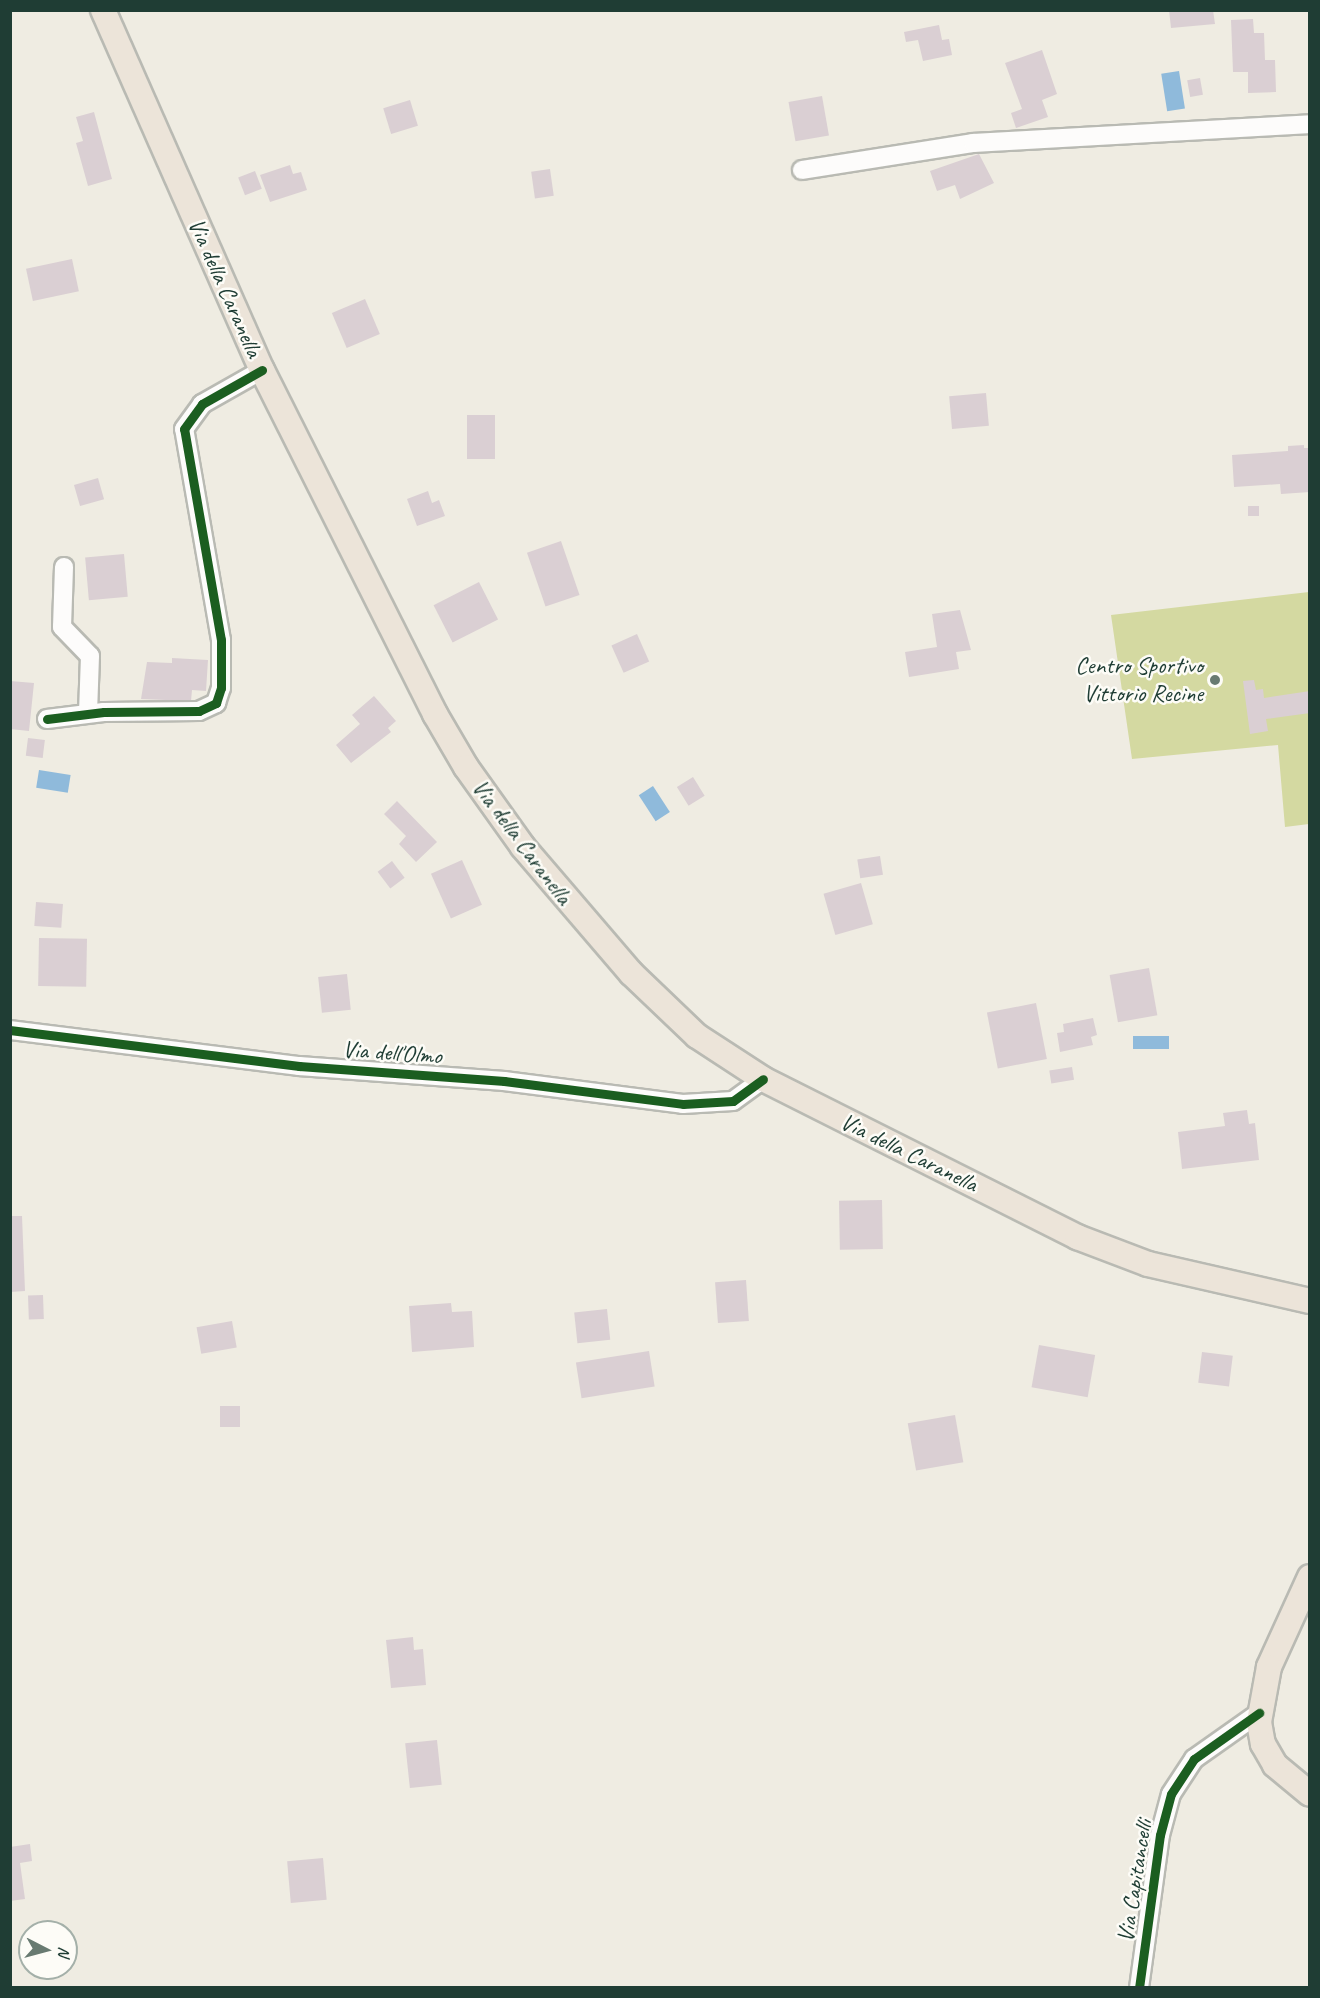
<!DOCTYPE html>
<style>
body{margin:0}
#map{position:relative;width:1320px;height:1998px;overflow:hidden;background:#efece2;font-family:Caveat,sans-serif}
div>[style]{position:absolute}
.green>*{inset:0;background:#d4d9a1}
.water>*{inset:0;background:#8fbadb;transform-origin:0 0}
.building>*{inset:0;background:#dacfd3;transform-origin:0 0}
.roads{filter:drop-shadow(2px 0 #b9bab3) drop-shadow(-2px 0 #b9bab3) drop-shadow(0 2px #b9bab3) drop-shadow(0 -2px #b9bab3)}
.minor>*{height:18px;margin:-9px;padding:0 9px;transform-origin:9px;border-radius:9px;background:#fdfcfb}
.major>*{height:24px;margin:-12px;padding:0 12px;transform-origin:12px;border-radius:12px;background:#ece4d9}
.cycleway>*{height:9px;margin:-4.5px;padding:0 4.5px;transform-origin:4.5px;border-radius:4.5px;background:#1b5e20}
.dots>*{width:16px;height:16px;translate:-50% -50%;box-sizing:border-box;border:3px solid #fdfcf7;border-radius:50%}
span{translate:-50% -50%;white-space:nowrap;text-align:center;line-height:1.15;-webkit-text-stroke:5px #fdfcf7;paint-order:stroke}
.street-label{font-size:24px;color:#1f3d34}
.poi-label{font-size:24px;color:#1f3d34}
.right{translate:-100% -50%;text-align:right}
.frame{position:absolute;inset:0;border:12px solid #1f3d34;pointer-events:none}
.north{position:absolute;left:18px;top:1920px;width:60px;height:60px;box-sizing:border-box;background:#fdfcf7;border:2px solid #a4b0a9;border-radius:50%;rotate:96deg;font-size:16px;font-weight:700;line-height:24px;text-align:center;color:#1f3d34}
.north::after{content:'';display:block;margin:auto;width:21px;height:27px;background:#687a71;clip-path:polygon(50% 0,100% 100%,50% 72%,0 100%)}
</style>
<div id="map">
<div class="green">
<div style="clip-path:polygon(1309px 592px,1309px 824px,1285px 827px,1278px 745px,1132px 759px,1111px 615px)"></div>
</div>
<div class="water">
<div style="left:1179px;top:71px;width:38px;height:18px;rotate:81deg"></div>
<div style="left:39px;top:770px;width:32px;height:18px;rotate:9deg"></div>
<div style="left:653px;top:786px;width:31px;height:17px;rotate:57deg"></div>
<div style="left:1169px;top:1036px;width:13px;height:36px;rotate:90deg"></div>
</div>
<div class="building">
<div style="clip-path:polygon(1169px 10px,1213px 10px,1215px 24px,1171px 28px)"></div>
<div style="clip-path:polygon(1253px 19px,1254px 33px,1264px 33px,1265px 60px,1275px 60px,1276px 92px,1248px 93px,1248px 72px,1233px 72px,1231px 20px)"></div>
<div style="clip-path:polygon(939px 25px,942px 40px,949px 39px,952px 55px,923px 61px,918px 40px,906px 42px,904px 32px)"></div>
<div style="clip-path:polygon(1042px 50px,1057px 94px,1042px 100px,1048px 117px,1016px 128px,1011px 113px,1022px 109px,1005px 63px)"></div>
<div style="left:1200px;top:78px;width:17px;height:13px;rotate:80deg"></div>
<div style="left:822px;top:96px;width:40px;height:34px;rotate:80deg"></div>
<div style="left:410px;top:100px;width:27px;height:28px;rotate:73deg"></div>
<div style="clip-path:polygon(94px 112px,112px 179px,88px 186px,76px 143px,83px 141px,76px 117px)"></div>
<div style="clip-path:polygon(979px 154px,994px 183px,960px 199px,955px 185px,937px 191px,930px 171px)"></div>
<div style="clip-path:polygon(290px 165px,293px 174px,301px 172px,307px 190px,270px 202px,260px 175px)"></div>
<div style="left:550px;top:169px;width:27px;height:19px;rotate:82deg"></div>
<div style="left:255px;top:171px;width:19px;height:18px;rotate:69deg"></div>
<div style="left:72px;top:259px;width:33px;height:47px;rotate:78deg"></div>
<div style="left:365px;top:299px;width:38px;height:36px;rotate:67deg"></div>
<div style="left:986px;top:393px;width:33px;height:37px;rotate:85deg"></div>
<div style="left:467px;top:415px;width:28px;height:44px"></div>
<div style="clip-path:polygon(1304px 445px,1304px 448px,1310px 448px,1310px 492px,1281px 494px,1280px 484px,1234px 487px,1232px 455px,1288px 451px,1288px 446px)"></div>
<div style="left:98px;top:478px;width:22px;height:25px;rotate:74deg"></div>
<div style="clip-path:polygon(428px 491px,432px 503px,439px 500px,445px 516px,417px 526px,407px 499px)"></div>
<div style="left:1248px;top:506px;width:11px;height:10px"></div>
<div style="left:561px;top:541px;width:57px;height:36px;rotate:71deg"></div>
<div style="left:124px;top:554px;width:43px;height:39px;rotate:85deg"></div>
<div style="left:479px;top:582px;width:42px;height:51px;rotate:63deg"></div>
<div style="clip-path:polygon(960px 610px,971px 650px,956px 652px,959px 669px,909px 677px,905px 652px,937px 647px,932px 614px)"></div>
<div style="left:637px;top:634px;width:30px;height:28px;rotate:66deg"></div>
<div style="clip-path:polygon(172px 658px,208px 660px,206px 691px,192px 690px,191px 701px,141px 699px,147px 662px,172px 663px)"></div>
<div style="clip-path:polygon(1254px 680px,1256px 690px,1263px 689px,1264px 698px,1310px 691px,1310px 713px,1266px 719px,1268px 731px,1250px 734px,1243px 681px)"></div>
<div style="clip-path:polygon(10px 681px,34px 683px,29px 731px,10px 729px)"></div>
<div style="clip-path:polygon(374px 696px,396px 721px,388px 728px,391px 732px,351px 763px,336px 745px,360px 724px,352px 715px)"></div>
<div style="left:28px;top:738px;width:17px;height:18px;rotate:7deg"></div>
<div style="left:693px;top:777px;width:22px;height:19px;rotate:58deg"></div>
<div style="clip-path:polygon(397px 801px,437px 842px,416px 862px,399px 844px,406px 836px,384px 814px)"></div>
<div style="left:880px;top:856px;width:19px;height:23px;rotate:81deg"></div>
<div style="left:462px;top:860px;width:49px;height:34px;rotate:66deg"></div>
<div style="left:392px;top:861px;width:21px;height:18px;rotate:53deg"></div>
<div style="left:861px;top:883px;width:43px;height:39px;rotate:74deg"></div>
<div style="left:36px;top:902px;width:27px;height:24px;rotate:4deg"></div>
<div style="left:39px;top:938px;width:48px;height:48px;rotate:1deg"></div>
<div style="left:1149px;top:968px;width:48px;height:40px;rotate:80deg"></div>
<div style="left:347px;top:974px;width:36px;height:29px;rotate:84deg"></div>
<div style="left:1036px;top:1003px;width:57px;height:50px;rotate:79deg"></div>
<div style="clip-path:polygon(1093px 1018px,1097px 1035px,1091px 1037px,1093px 1045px,1060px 1052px,1057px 1033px,1064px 1032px,1063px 1024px)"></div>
<div style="left:1072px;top:1067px;width:13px;height:23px;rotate:81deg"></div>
<div style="clip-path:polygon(1247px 1110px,1249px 1124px,1255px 1123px,1259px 1160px,1182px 1169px,1178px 1132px,1225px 1126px,1223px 1113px)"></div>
<div style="left:882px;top:1200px;width:49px;height:43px;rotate:89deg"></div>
<div style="clip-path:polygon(10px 1216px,22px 1216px,25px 1291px,10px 1292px)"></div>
<div style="left:746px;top:1280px;width:41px;height:31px;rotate:86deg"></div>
<div style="left:43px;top:1295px;width:24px;height:15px;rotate:88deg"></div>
<div style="clip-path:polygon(451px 1303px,452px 1312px,472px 1311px,474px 1347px,412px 1352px,409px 1306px)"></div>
<div style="left:607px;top:1309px;width:31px;height:33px;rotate:84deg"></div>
<div style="left:232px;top:1321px;width:27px;height:36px;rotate:80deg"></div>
<div style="left:1039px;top:1345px;width:57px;height:43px;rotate:10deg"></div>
<div style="left:649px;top:1351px;width:36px;height:74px;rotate:81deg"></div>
<div style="left:1202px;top:1352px;width:31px;height:31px;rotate:7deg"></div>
<div style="left:220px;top:1406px;width:20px;height:21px"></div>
<div style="left:955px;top:1415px;width:48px;height:48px;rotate:80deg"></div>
<div style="clip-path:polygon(413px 1637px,414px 1650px,423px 1649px,426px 1685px,391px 1688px,386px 1640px)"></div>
<div style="left:437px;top:1740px;width:45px;height:32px;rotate:84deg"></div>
<div style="clip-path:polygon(30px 1844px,32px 1861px,20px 1863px,25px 1899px,10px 1901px,10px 1847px)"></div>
<div style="left:323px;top:1858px;width:42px;height:36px;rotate:85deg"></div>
</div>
<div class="roads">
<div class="minor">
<div style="left:802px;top:170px;width:173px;rotate:-9deg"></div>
<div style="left:973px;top:143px;width:338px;rotate:-3.2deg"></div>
<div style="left:64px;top:567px;width:60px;rotate:91.9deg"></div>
<div style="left:62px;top:627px;width:40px;rotate:46deg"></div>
<div style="left:90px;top:656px;width:57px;rotate:92deg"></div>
<div style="left:47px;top:719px;width:57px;rotate:-7deg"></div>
<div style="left:104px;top:712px;width:95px;rotate:-0.6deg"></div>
<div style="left:199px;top:711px;width:19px;rotate:-25deg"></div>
<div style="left:216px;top:703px;width:16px;rotate:-72deg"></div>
<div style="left:221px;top:688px;width:48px;rotate:-90deg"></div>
<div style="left:221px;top:640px;width:214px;rotate:-99.9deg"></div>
<div style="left:184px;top:429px;width:31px;rotate:-54deg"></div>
<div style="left:202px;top:404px;width:69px;rotate:-29.5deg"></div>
<div style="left:10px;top:1030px;width:291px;rotate:7.1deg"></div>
<div style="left:299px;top:1066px;width:206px;rotate:4.2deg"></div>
<div style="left:504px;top:1081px;width:180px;rotate:7.3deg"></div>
<div style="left:683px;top:1104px;width:50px;rotate:-3.4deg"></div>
<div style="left:733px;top:1101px;width:37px;rotate:-36deg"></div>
<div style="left:1139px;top:1988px;width:154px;rotate:-82.2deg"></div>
<div style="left:1160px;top:1835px;width:42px;rotate:-75deg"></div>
<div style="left:1171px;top:1794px;width:42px;rotate:-56.7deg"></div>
<div style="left:1194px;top:1759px;width:80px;rotate:-35.3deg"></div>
</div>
<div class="major">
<div style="left:103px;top:10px;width:394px;rotate:66.2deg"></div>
<div style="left:262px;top:370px;width:385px;rotate:63.3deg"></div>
<div style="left:435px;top:714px;width:61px;rotate:59.7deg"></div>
<div style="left:466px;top:767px;width:98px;rotate:54.5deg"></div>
<div style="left:523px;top:847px;width:166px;rotate:49.4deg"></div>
<div style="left:631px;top:973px;width:91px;rotate:43.7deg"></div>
<div style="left:697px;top:1036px;width:79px;rotate:33.1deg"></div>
<div style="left:763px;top:1079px;width:352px;rotate:26.7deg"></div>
<div style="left:1077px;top:1237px;width:76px;rotate:20.8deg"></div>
<div style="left:1148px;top:1264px;width:166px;rotate:12.9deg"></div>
<div style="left:1310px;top:1577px;width:99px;rotate:114.5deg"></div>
<div style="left:1269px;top:1667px;width:56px;rotate:100.3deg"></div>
<div style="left:1259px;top:1722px;width:22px;rotate:80deg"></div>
<div style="left:1263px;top:1744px;width:24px;rotate:60deg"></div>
<div style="left:1275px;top:1765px;width:45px;rotate:39.6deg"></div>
</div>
</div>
<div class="cycleway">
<div style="left:47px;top:719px;width:57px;rotate:-7deg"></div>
<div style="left:104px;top:712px;width:95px;rotate:-0.6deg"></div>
<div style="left:199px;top:711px;width:19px;rotate:-25deg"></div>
<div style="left:216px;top:703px;width:16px;rotate:-72deg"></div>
<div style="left:221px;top:688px;width:48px;rotate:-90deg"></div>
<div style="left:221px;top:640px;width:214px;rotate:-99.9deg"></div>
<div style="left:184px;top:429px;width:31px;rotate:-54deg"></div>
<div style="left:202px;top:404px;width:69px;rotate:-29.5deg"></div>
<div style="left:10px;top:1030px;width:291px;rotate:7.1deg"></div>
<div style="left:299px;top:1066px;width:206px;rotate:4.2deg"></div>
<div style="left:504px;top:1081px;width:180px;rotate:7.3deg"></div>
<div style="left:683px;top:1104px;width:50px;rotate:-3.4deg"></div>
<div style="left:733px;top:1101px;width:37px;rotate:-36deg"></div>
<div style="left:1139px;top:1988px;width:154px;rotate:-82.2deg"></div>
<div style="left:1160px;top:1835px;width:42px;rotate:-75deg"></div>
<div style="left:1171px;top:1794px;width:42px;rotate:-56.7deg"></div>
<div style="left:1194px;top:1759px;width:80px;rotate:-35.3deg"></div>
</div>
<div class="dots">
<div style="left:1215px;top:680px;background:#687a71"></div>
</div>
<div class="street-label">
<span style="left:225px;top:288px;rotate:66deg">Via della Caranella</span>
<span style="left:522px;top:842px;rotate:53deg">Via della Caranella</span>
<span style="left:392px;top:1053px;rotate:4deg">Via dell'Olmo</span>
<span style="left:909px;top:1153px;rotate:26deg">Via della Caranella</span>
<span style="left:1135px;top:1881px;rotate:-81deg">Via Capitancelli</span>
</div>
<div class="poi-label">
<span class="right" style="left:1203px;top:680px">Centro Sportivo<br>Vittorio Recine</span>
</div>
<div class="frame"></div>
<div class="north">N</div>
</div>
